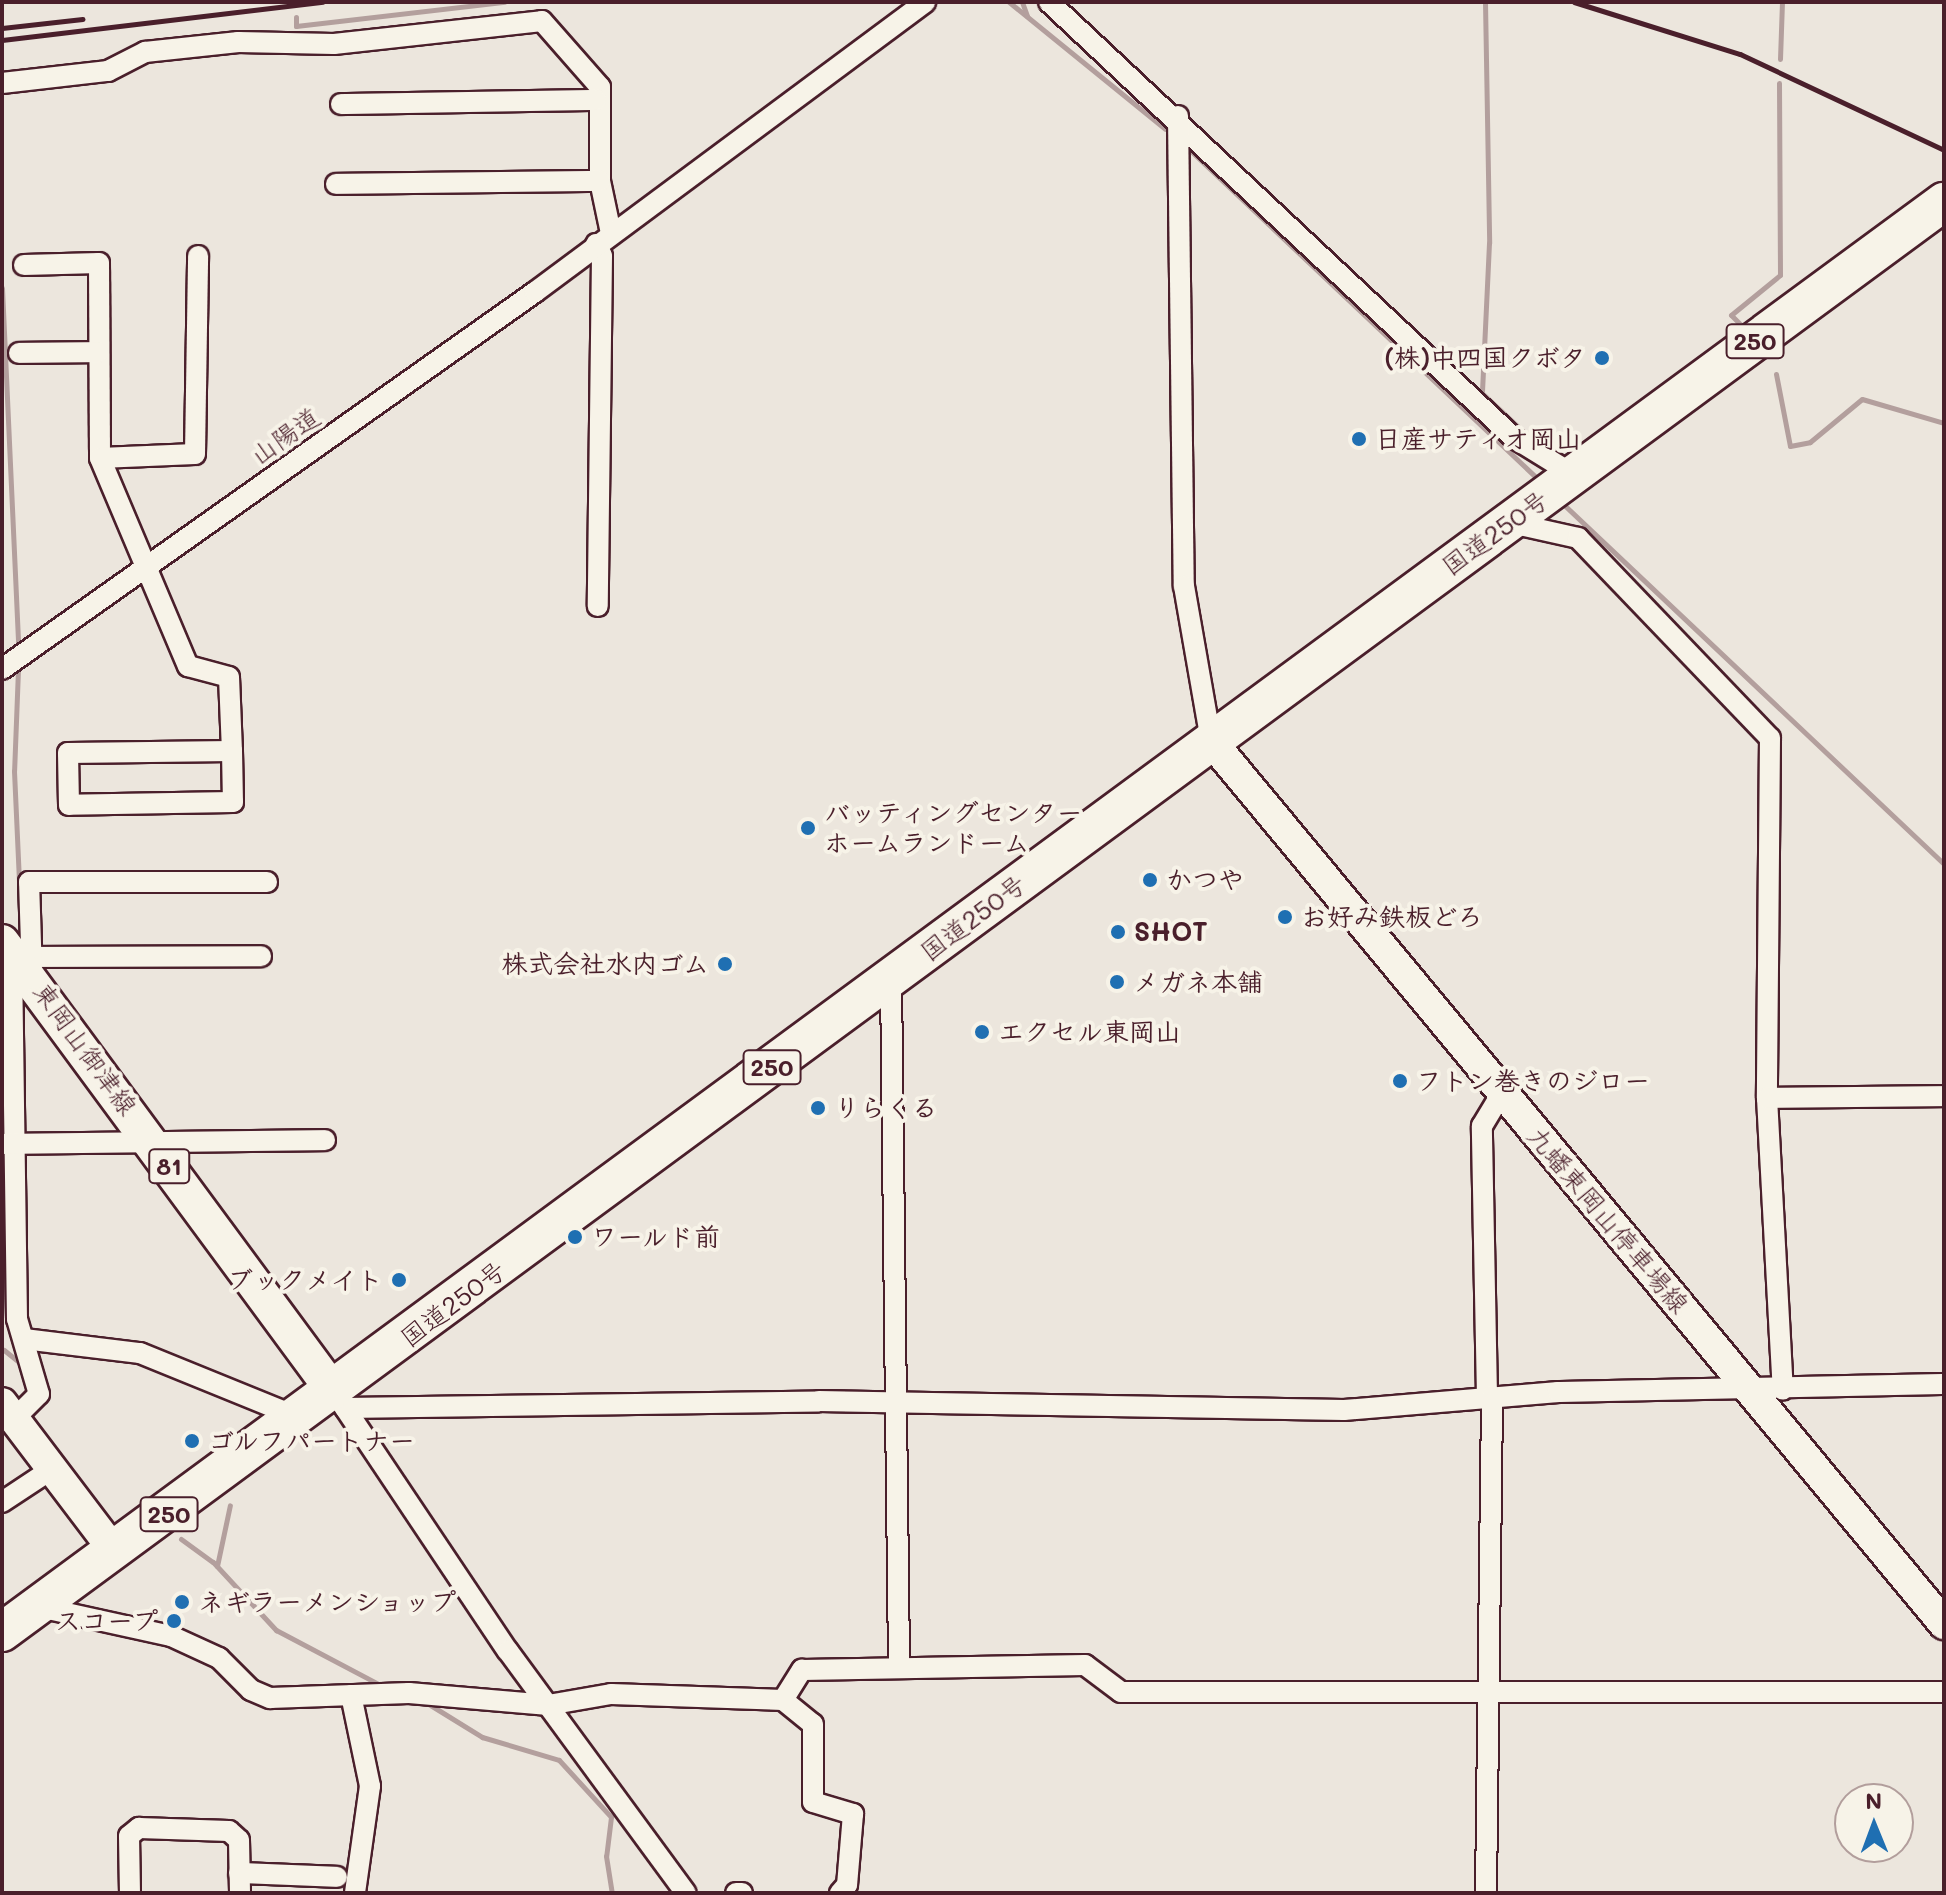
<!DOCTYPE html>
<meta charset="utf-8">
<style>
body{margin:0}
#map{position:relative;width:1946px;height:1895px;overflow:hidden;background:#ece6dd;font-family:Mali,"Klee One",sans-serif}
div>[style]{position:absolute}
.stream>*{height:5px;margin:-2.5px;padding:0 2.5px;transform-origin:2.5px;border-radius:2.5px;background:#b39f9d}
.roads{filter:drop-shadow(2px 0 #4a1f2b) drop-shadow(-2px 0 #4a1f2b) drop-shadow(0 2px #4a1f2b) drop-shadow(0 -2px #4a1f2b)}
.street>*{height:20px;margin:-10px;padding:0 10px;transform-origin:10px;border-radius:10px;background:#f7f3e8}
.secondary>*{height:30px;margin:-15px;padding:0 15px;transform-origin:15px;border-radius:15px;background:#f7f3e8}
.primary>*{height:34px;margin:-17px;padding:0 17px;transform-origin:17px;border-radius:17px;background:#f7f3e8}
.highway>*{height:38px;margin:-19px;padding:0 19px;transform-origin:19px;border-radius:19px;background:#f7f3e8}
.rail>*{height:5px;margin:-2.5px;padding:0 2.5px;transform-origin:2.5px;border-radius:2.5px;background:#4a1f2b}
.dots>*{width:22px;height:22px;translate:-50% -50%;box-sizing:border-box;border:4px solid #f7f3e8;border-radius:50%}
span{translate:-50% -50%;white-space:nowrap;text-align:center;line-height:1.15;-webkit-text-stroke:8px #f7f3e8;paint-order:stroke}
.shield-label span{padding:2px 6px;background:#f7f3e8;border:2px solid;border-radius:6px;-webkit-text-stroke-width:0}
.shield-label{font-size:24px;color:#4a1f2b;font-weight:700}
.poi-label{font-size:26px;color:#4a1f2b;font-weight:700}
.right{translate:-100% -50%;text-align:right}
.left{translate:0 -50%;text-align:left}
.street-label{font-size:26px;color:#4a1f2b}
.frame{position:absolute;inset:0;border:4px solid #4a1f2b;pointer-events:none}
.north{position:absolute;left:1834px;top:1783px;width:80px;height:80px;box-sizing:border-box;background:#f7f3e8;border:2px solid #b29e9c;border-radius:50%;rotate:359deg;font-size:22px;font-weight:700;line-height:32px;text-align:center;color:#4a1f2b}
.north::after{content:'';display:block;margin:auto;width:28px;height:36px;background:#1f6fb2;clip-path:polygon(50% 0,100% 100%,50% 72%,0 100%)}
</style>
<div id="map">
<div class="stream">
<div style="left:1009px;top:2px;width:201px;rotate:39.1deg"></div>
<div style="left:1022px;top:2px;width:15px;rotate:70deg"></div>
<div style="left:1485px;top:2px;width:241px;rotate:89deg"></div>
<div style="left:1489px;top:243px;width:150px;rotate:92.7deg"></div>
<div style="left:1482px;top:393px;width:60px;rotate:43deg"></div>
<div style="left:296px;top:17px;width:9px;rotate:90deg"></div>
<div style="left:296px;top:26px;width:210px;rotate:-6.6deg"></div>
<div style="left:1780px;top:59px;width:57px;rotate:-88deg"></div>
<div style="left:1192px;top:152px;width:479px;rotate:43.4deg"></div>
<div style="left:2px;top:288px;width:355px;rotate:87.4deg"></div>
<div style="left:1741px;top:325px;width:14px;rotate:-135deg"></div>
<div style="left:1731px;top:315px;width:63px;rotate:-39.2deg"></div>
<div style="left:1780px;top:275px;width:192px;rotate:-90.3deg"></div>
<div style="left:1776px;top:374px;width:73px;rotate:79deg"></div>
<div style="left:1790px;top:446px;width:20px;rotate:-11deg"></div>
<div style="left:1810px;top:442px;width:67px;rotate:-39.6deg"></div>
<div style="left:1862px;top:399px;width:85px;rotate:16.3deg"></div>
<div style="left:1561px;top:502px;width:527px;rotate:43.39deg"></div>
<div style="left:18px;top:669px;width:102px;rotate:92.2deg"></div>
<div style="left:14px;top:771px;width:152px;rotate:87.4deg"></div>
<div style="left:4px;top:1350px;width:22px;rotate:39deg"></div>
<div style="left:181px;top:1539px;width:39px;rotate:36deg"></div>
<div style="left:213px;top:1562px;width:93px;rotate:47.2deg"></div>
<div style="left:276px;top:1630px;width:122px;rotate:27.8deg"></div>
<div style="left:217px;top:1566px;width:62px;rotate:-78deg"></div>
<div style="left:427px;top:1703px;width:65px;rotate:31.7deg"></div>
<div style="left:482px;top:1737px;width:80px;rotate:16.6deg"></div>
<div style="left:559px;top:1760px;width:77px;rotate:47.6deg"></div>
<div style="left:611px;top:1817px;width:39px;rotate:97deg"></div>
<div style="left:606px;top:1856px;width:37px;rotate:81deg"></div>
</div>
<div class="roads">
<div class="street">
<div style="left:1049px;top:2px;width:637px;rotate:43.16deg"></div>
<div style="left:1514px;top:438px;width:70px;rotate:31.7deg"></div>
<div style="left:2px;top:83px;width:107px;rotate:-6.5deg"></div>
<div style="left:108px;top:71px;width:42px;rotate:-27.2deg"></div>
<div style="left:145px;top:52px;width:94px;rotate:-6.1deg"></div>
<div style="left:238px;top:42px;width:96px;rotate:1.2deg"></div>
<div style="left:334px;top:44px;width:209px;rotate:-6.3deg"></div>
<div style="left:542px;top:21px;width:88px;rotate:48.7deg"></div>
<div style="left:600px;top:87px;width:94px;rotate:90deg"></div>
<div style="left:600px;top:181px;width:53px;rotate:78.1deg"></div>
<div style="left:341px;top:104px;width:255px;rotate:-0.9deg"></div>
<div style="left:1178px;top:116px;width:470px;rotate:89.3deg"></div>
<div style="left:1184px;top:586px;width:157px;rotate:80.1deg"></div>
<div style="left:336px;top:184px;width:264px;rotate:-0.7deg"></div>
<div style="left:596px;top:244px;width:13px;rotate:63deg"></div>
<div style="left:602px;top:256px;width:350px;rotate:90.7deg"></div>
<div style="left:24px;top:265px;width:75px;rotate:-1.5deg"></div>
<div style="left:99px;top:263px;width:195px;rotate:89.7deg"></div>
<div style="left:100px;top:458px;width:226px;rotate:67.1deg"></div>
<div style="left:188px;top:666px;width:42px;rotate:15deg"></div>
<div style="left:229px;top:677px;width:74px;rotate:87.7deg"></div>
<div style="left:19px;top:353px;width:79px;rotate:-0.7deg"></div>
<div style="left:100px;top:458px;width:95px;rotate:-2.4deg"></div>
<div style="left:195px;top:454px;width:198px;rotate:-89.1deg"></div>
<div style="left:1511px;top:523px;width:69px;rotate:12.6deg"></div>
<div style="left:1578px;top:538px;width:277px;rotate:46.2deg"></div>
<div style="left:1770px;top:738px;width:360px;rotate:90.5deg"></div>
<div style="left:1767px;top:1098px;width:292px;rotate:86.9deg"></div>
<div style="left:2px;top:669px;width:653px;rotate:-35.27deg"></div>
<div style="left:535px;top:292px;width:486px;rotate:-36.6deg"></div>
<div style="left:232px;top:751px;width:51px;rotate:88.9deg"></div>
<div style="left:233px;top:802px;width:164px;rotate:179deg"></div>
<div style="left:69px;top:805px;width:52px;rotate:-91.1deg"></div>
<div style="left:68px;top:753px;width:164px;rotate:-0.7deg"></div>
<div style="left:30px;top:957px;width:231px;rotate:-0.2deg"></div>
<div style="left:12px;top:962px;width:357px;rotate:89.2deg"></div>
<div style="left:17px;top:1319px;width:78px;rotate:73.7deg"></div>
<div style="left:39px;top:1394px;width:35px;rotate:135deg"></div>
<div style="left:32px;top:976px;width:94px;rotate:-91.8deg"></div>
<div style="left:29px;top:882px;width:238px"></div>
<div style="left:891px;top:979px;width:689px;rotate:89.33deg"></div>
<div style="left:1767px;top:1098px;width:177px;rotate:-0.6deg"></div>
<div style="left:2px;top:1144px;width:323px;rotate:-0.7deg"></div>
<div style="left:24px;top:1339px;width:117px;rotate:6.9deg"></div>
<div style="left:140px;top:1353px;width:170px;rotate:22.1deg"></div>
<div style="left:1487px;top:1397px;width:271px;rotate:-91.1deg"></div>
<div style="left:1482px;top:1126px;width:39px;rotate:-59deg"></div>
<div style="left:339px;top:1399px;width:303px;rotate:56.2deg"></div>
<div style="left:508px;top:1651px;width:300px;rotate:53.7deg"></div>
<div style="left:345px;top:1408px;width:474px;rotate:-0.8deg"></div>
<div style="left:819px;top:1401px;width:525px;rotate:0.98deg"></div>
<div style="left:1344px;top:1410px;width:215px;rotate:-4.8deg"></div>
<div style="left:1558px;top:1392px;width:386px;rotate:-1.2deg"></div>
<div style="left:2px;top:1502px;width:60px;rotate:-33.4deg"></div>
<div style="left:39px;top:1607px;width:135px;rotate:12.4deg"></div>
<div style="left:171px;top:1636px;width:53px;rotate:24.6deg"></div>
<div style="left:219px;top:1658px;width:45px;rotate:45deg"></div>
<div style="left:251px;top:1690px;width:21px;rotate:23deg"></div>
<div style="left:270px;top:1698px;width:139px;rotate:-2.1deg"></div>
<div style="left:409px;top:1693px;width:140px;rotate:4.9deg"></div>
<div style="left:548px;top:1705px;width:64px;rotate:-9.9deg"></div>
<div style="left:611px;top:1694px;width:172px;rotate:2deg"></div>
<div style="left:783px;top:1700px;width:36px;rotate:-58deg"></div>
<div style="left:802px;top:1670px;width:283px;rotate:-1deg"></div>
<div style="left:1085px;top:1665px;width:45px;rotate:36.9deg"></div>
<div style="left:1121px;top:1692px;width:823px"></div>
<div style="left:351px;top:1695px;width:93px;rotate:78.2deg"></div>
<div style="left:370px;top:1786px;width:108px;rotate:98deg"></div>
<div style="left:783px;top:1700px;width:38px;rotate:39deg"></div>
<div style="left:813px;top:1724px;width:78px;rotate:90deg"></div>
<div style="left:813px;top:1802px;width:42px;rotate:16.7deg"></div>
<div style="left:853px;top:1814px;width:71px;rotate:94.8deg"></div>
<div style="left:847px;top:1885px;width:11px;rotate:131deg"></div>
<div style="left:239px;top:1873px;width:98px;rotate:2.3deg"></div>
<div style="left:130px;top:1893px;width:57px;rotate:-91deg"></div>
<div style="left:129px;top:1836px;width:13px;rotate:-39deg"></div>
<div style="left:139px;top:1828px;width:90px;rotate:1.9deg"></div>
<div style="left:229px;top:1831px;width:13px;rotate:42deg"></div>
<div style="left:239px;top:1840px;width:53px;rotate:88.9deg"></div>
<div style="left:736px;top:1893px;width:6px"></div>
<div style="left:1486px;top:1893px;width:497px;rotate:-89.3deg"></div>
</div>
<div class="secondary">
<div style="left:1211px;top:741px;width:1148px;rotate:50.3deg"></div>
<div style="left:2px;top:1403px;width:187px;rotate:52.8deg"></div>
</div>
<div class="primary">
<div style="left:2px;top:942px;width:559px;rotate:53.58deg"></div>
</div>
<div class="highway">
<div style="left:2px;top:1632px;width:2412px;rotate:-36.37deg"></div>
</div>
</div>
<div class="rail">
<div style="left:1574px;top:2px;width:174px;rotate:17.4deg"></div>
<div style="left:1740px;top:54px;width:225px;rotate:25.2deg"></div>
<div style="left:2px;top:28px;width:81px;rotate:-6.4deg"></div>
<div style="left:2px;top:40px;width:323px;rotate:-6.8deg"></div>
</div>
<div class="dots">
<div style="left:1602px;top:358px;background:#1f6fb2"></div>
<div style="left:1359px;top:439px;background:#1f6fb2"></div>
<div style="left:808px;top:828px;background:#1f6fb2"></div>
<div style="left:1150px;top:880px;background:#1f6fb2"></div>
<div style="left:1285px;top:917px;background:#1f6fb2"></div>
<div style="left:1118px;top:932px;background:#1f6fb2"></div>
<div style="left:725px;top:964px;background:#1f6fb2"></div>
<div style="left:1117px;top:982px;background:#1f6fb2"></div>
<div style="left:982px;top:1032px;background:#1f6fb2"></div>
<div style="left:1400px;top:1081px;background:#1f6fb2"></div>
<div style="left:818px;top:1108px;background:#1f6fb2"></div>
<div style="left:575px;top:1237px;background:#1f6fb2"></div>
<div style="left:399px;top:1280px;background:#1f6fb2"></div>
<div style="left:192px;top:1441px;background:#1f6fb2"></div>
<div style="left:182px;top:1602px;background:#1f6fb2"></div>
<div style="left:174px;top:1621px;background:#1f6fb2"></div>
</div>
<div class="shield-label">
<span style="left:1755px;top:341px">250</span>
<span style="left:772px;top:1067px">250</span>
<span style="left:169px;top:1166px">81</span>
<span style="left:169px;top:1514px">250</span>
</div>
<div class="poi-label">
<span class="right" style="left:1586px;top:358px">(株)中四国クボタ</span>
<span class="left" style="left:1375px;top:439px">日産サティオ岡山</span>
<span class="left" style="left:824px;top:828px">バッティングセンター<br>ホームランドーム</span>
<span class="left" style="left:1166px;top:880px">かつや</span>
<span class="left" style="left:1301px;top:917px">お好み鉄板どろ</span>
<span class="left" style="left:1134px;top:932px">SHOT</span>
<span class="right" style="left:709px;top:964px">株式会社水内ゴム</span>
<span class="left" style="left:1133px;top:982px">メガネ本舗</span>
<span class="left" style="left:998px;top:1032px">エクセル東岡山</span>
<span class="left" style="left:1416px;top:1081px">フトン巻きのジロー</span>
<span class="left" style="left:834px;top:1108px">りらくる</span>
<span class="left" style="left:591px;top:1237px">ワールド前</span>
<span class="right" style="left:383px;top:1280px">ブックメイト</span>
<span class="left" style="left:208px;top:1441px">ゴルフパートナー</span>
<span class="left" style="left:198px;top:1602px">ネギラーメンショップ</span>
<span class="right" style="left:158px;top:1621px">スコープ</span>
</div>
<div class="street-label">
<span style="left:285px;top:436px;rotate:-35deg">山陽道</span>
<span style="left:1495px;top:533px;rotate:-36deg">国道250号</span>
<span style="left:973px;top:918px;rotate:-37deg">国道250号</span>
<span style="left:85px;top:1049px;rotate:54deg">東岡山御津線</span>
<span style="left:1608px;top:1220px;rotate:50deg">九蟠東岡山停車場線</span>
<span style="left:453px;top:1304px;rotate:-37deg">国道250号</span>
</div>
<div class="frame"></div>
<div class="north">N</div>
</div>
